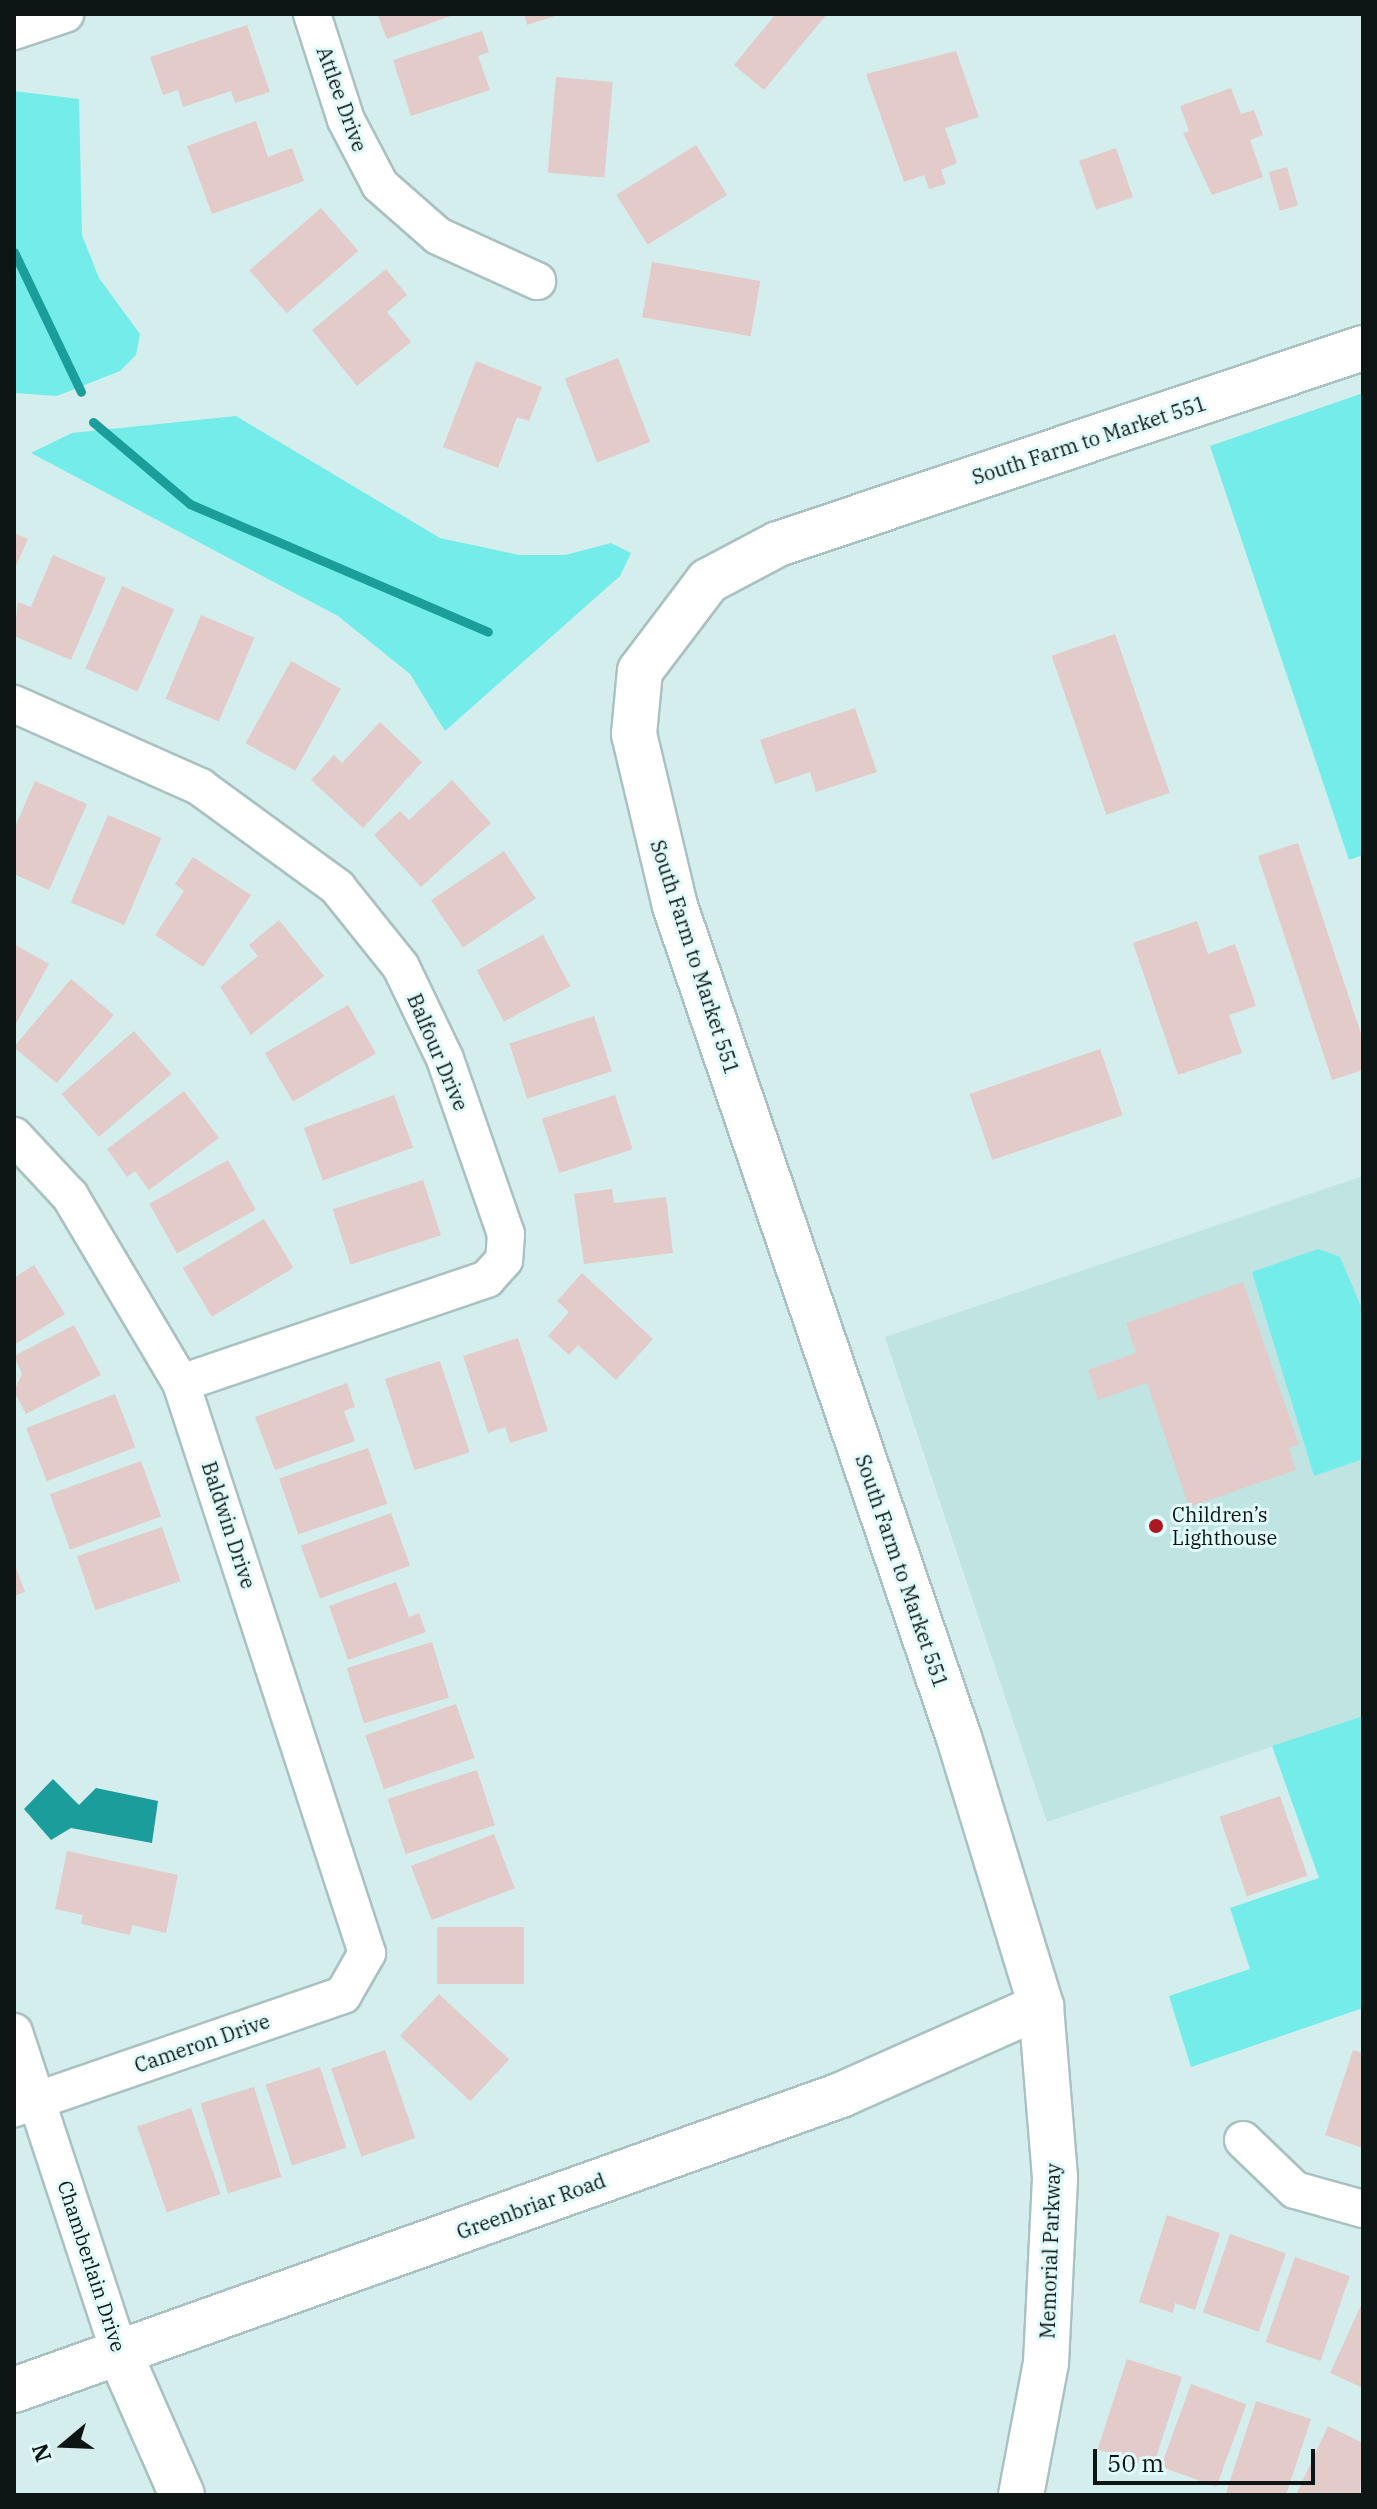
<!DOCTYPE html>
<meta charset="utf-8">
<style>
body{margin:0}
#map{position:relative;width:1377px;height:2509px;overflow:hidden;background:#d4eeed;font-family:"IBM Plex Serif",serif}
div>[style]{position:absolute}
.built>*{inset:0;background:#c0e4e2}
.green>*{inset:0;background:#74edea}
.water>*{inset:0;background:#1a9d9b}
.stream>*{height:9px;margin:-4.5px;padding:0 4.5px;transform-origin:4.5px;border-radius:4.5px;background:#1a9d9b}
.building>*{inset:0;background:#e3cbc9;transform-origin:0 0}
.roads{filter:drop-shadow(2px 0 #a9c2c1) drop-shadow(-2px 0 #a9c2c1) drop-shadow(0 2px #a9c2c1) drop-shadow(0 -2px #a9c2c1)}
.street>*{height:36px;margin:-18px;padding:0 18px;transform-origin:18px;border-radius:18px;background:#fff}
.secondary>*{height:44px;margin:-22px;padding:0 22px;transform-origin:22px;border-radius:22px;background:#fff}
.dots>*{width:22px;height:22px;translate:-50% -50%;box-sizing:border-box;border:4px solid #e1fbfa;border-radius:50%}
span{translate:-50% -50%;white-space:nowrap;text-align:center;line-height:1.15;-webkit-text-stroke:6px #e1fbfa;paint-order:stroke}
.street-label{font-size:20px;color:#0d1615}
.poi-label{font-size:20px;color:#0d1615}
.left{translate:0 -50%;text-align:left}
.frame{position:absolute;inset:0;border:16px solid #0d1615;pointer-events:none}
.north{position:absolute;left:24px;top:2405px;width:80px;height:80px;-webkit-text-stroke:6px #e1fbfa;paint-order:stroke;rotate:251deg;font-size:22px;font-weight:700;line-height:32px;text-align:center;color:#0d1615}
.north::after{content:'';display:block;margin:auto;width:28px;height:36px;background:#0d1615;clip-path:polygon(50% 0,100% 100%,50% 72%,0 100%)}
.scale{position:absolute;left:1093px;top:2449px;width:222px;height:36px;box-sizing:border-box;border:4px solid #0d1615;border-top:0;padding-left:10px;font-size:24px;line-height:28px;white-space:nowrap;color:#0d1615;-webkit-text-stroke:6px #e1fbfa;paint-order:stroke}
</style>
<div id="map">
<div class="built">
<div style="clip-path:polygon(1363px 1176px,1363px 1716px,1047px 1822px,885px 1337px)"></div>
</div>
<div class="green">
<div style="clip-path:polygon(14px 91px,79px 99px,82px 235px,99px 278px,140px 334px,136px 355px,120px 371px,57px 396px,14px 393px)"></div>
<div style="clip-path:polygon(1363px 393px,1363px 855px,1349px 860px,1210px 446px)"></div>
<div style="clip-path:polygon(236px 416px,440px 538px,519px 555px,565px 555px,611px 543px,631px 553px,620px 576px,445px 731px,410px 674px,338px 616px,31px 453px,72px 433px)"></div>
<div style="clip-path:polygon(1318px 1249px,1340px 1257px,1363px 1311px,1363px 1459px,1314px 1476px,1252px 1272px)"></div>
<div style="clip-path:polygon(1363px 1716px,1363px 2008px,1191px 2067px,1169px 1996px,1250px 1969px,1230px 1908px,1319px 1878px,1272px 1746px)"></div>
</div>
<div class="water">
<div style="clip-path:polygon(53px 1779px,79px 1805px,96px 1788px,158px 1801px,152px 1843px,71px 1828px,51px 1840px,24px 1809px)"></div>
</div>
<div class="stream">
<div style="left:14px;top:252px;width:155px;rotate:64.4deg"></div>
<div style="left:93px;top:422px;width:127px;rotate:40.2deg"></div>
<div style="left:190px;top:504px;width:324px;rotate:23.2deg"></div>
</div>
<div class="building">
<div style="clip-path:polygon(377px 14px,456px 14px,387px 39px)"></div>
<div style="clip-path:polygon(524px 14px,557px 14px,558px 15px,527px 25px)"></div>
<div style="clip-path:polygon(776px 14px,827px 14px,764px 90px,734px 65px)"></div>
<div style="clip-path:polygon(247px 25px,270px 92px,235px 103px,231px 91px,183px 107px,178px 90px,163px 95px,150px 57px)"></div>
<div style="clip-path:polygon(482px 31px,489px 52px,478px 56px,490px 90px,411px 116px,393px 60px)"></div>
<div style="clip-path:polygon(956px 51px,979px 117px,945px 128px,957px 163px,941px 170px,946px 184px,929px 189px,924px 175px,904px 182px,866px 74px)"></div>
<div style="left:556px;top:77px;width:57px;height:96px;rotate:5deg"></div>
<div style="clip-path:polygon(1231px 88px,1241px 114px,1254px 110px,1263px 135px,1250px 140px,1263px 177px,1212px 195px,1183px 133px,1189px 131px,1180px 106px)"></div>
<div style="clip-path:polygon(256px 121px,268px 157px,292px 148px,304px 181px,212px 214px,187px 146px)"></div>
<div style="left:696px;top:145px;width:59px;height:94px;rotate:58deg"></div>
<div style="left:1116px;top:148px;width:52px;height:39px;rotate:71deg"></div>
<div style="left:1287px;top:167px;width:40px;height:19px;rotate:74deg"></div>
<div style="left:321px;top:208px;width:57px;height:95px;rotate:49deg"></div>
<div style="left:652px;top:262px;width:110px;height:56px;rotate:10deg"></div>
<div style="clip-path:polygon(386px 269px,407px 295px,387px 312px,411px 342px,357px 386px,312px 330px)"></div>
<div style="left:618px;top:358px;width:90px;height:57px;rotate:69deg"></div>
<div style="clip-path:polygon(476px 361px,542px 387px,529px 421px,517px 417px,498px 468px,443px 447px)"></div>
<div style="clip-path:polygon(14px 533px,28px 539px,14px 570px)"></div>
<div style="clip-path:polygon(53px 555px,106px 578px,71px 660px,14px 636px,18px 602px,31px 607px)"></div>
<div style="left:122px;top:586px;width:57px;height:90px;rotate:24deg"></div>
<div style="left:201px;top:615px;width:58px;height:91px;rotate:23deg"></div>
<div style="left:1115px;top:634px;width:168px;height:67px;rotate:71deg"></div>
<div style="left:291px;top:661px;width:57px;height:94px;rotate:29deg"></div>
<div style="clip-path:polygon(855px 708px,877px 772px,816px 792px,810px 772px,775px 784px,760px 740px)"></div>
<div style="clip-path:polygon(380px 722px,422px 762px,363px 828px,311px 780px,334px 755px,342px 763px)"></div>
<div style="clip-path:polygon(452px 780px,491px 823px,421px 887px,374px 835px,400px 811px,409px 820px)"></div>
<div style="clip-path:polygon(35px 781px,87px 804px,49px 890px,14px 874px,14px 829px)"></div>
<div style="left:108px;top:815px;width:58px;height:95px;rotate:23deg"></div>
<div style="clip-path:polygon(1298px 843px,1363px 1040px,1363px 1070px,1332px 1080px,1258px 856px)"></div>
<div style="left:504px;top:851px;width:57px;height:88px;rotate:56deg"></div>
<div style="clip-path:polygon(193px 857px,251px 895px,203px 967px,155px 935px,184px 891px,175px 884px)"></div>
<div style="clip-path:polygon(279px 920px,324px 976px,251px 1035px,220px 987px,258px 956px,249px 945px)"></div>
<div style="clip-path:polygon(1197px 921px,1208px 954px,1235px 944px,1256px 1006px,1229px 1015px,1242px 1053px,1178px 1075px,1133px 943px)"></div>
<div style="left:543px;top:935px;width:58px;height:75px;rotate:62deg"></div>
<div style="clip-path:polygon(14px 944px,49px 964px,14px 1027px)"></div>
<div style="left:71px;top:979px;width:56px;height:89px;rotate:40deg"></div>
<div style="left:348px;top:1005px;width:56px;height:96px;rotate:60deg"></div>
<div style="left:594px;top:1016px;width:58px;height:89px;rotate:72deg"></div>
<div style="left:134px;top:1031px;width:57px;height:96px;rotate:49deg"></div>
<div style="left:1100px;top:1049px;width:70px;height:138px;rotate:71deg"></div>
<div style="clip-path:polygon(184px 1091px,219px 1138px,149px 1190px,135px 1171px,127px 1177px,107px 1149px)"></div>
<div style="left:394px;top:1095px;width:56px;height:96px;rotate:70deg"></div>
<div style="left:615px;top:1095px;width:57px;height:77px;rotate:72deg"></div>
<div style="left:228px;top:1160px;width:57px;height:90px;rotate:61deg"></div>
<div style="left:423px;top:1180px;width:58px;height:95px;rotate:72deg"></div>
<div style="clip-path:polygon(612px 1189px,614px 1203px,666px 1197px,673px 1253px,584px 1264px,574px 1194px)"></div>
<div style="left:264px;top:1219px;width:57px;height:95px;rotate:59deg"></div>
<div style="clip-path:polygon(34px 1265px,65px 1314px,14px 1345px,14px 1278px)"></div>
<div style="clip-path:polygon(582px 1273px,653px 1339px,616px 1380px,578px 1345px,569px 1355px,548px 1336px,569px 1312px,557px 1301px)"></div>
<div style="clip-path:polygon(1243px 1282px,1299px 1445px,1289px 1448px,1296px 1470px,1189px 1507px,1147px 1383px,1098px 1400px,1088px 1370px,1136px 1353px,1126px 1323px)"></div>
<div style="clip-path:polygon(74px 1325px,101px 1375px,26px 1414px,14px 1391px,22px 1374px,14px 1356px)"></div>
<div style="clip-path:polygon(518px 1338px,548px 1431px,510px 1443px,505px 1427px,488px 1433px,463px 1356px)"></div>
<div style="left:440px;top:1361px;width:96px;height:58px;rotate:72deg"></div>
<div style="clip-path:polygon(347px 1383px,355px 1407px,344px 1411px,355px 1441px,275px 1470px,255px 1417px)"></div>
<div style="left:115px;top:1394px;width:57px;height:95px;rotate:69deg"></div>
<div style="left:368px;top:1448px;width:59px;height:94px;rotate:71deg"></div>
<div style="left:141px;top:1461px;width:59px;height:97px;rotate:70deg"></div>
<div style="left:391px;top:1513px;width:56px;height:96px;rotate:70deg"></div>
<div style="left:162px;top:1527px;width:57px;height:90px;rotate:71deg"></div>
<div style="clip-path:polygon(14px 1563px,25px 1592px,14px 1596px)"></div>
<div style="clip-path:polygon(396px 1582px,409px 1617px,419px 1613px,426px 1632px,348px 1660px,329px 1606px)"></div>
<div style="left:432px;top:1642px;width:58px;height:89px;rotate:73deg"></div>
<div style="left:456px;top:1704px;width:57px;height:96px;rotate:71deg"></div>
<div style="left:477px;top:1770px;width:58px;height:94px;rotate:72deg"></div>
<div style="left:1280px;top:1796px;width:84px;height:64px;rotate:71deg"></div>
<div style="left:494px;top:1834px;width:58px;height:89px;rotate:69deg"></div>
<div style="clip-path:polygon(67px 1851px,178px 1875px,166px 1933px,132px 1925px,130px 1935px,81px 1924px,83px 1915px,55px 1909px)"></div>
<div style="left:437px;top:1927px;width:87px;height:57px"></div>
<div style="left:439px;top:1994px;width:96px;height:57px;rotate:43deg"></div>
<div style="left:385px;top:2050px;width:93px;height:57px;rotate:71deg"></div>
<div style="clip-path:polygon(1353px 2050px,1363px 2053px,1363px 2148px,1325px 2135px)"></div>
<div style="left:320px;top:2067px;width:85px;height:57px;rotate:72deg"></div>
<div style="left:254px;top:2087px;width:94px;height:56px;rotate:73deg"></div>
<div style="left:191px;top:2108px;width:91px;height:57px;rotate:71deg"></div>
<div style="clip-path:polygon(1167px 2215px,1220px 2233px,1195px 2310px,1175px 2303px,1173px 2313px,1139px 2302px)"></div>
<div style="left:1230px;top:2234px;width:59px;height:83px;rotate:19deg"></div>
<div style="left:1295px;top:2257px;width:58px;height:90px;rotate:19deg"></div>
<div style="clip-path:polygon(1363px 2301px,1363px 2388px,1330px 2373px)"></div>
<div style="left:1127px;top:2359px;width:58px;height:95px;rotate:18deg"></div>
<div style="left:1191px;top:2384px;width:59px;height:88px;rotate:20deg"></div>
<div style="clip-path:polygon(1256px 2401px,1311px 2419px,1286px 2495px,1226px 2493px)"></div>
<div style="clip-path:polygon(1328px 2426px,1363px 2443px,1360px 2495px,1296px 2495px)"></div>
</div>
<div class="roads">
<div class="street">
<div style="left:312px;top:14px;width:111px;rotate:72.2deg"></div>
<div style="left:346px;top:120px;width:73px;rotate:62.4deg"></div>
<div style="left:380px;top:185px;width:77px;rotate:41.3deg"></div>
<div style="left:438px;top:236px;width:109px;rotate:24.4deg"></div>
<div style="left:14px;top:31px;width:54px;rotate:-18.4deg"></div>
<div style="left:14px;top:704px;width:204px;rotate:24deg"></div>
<div style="left:200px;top:787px;width:170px;rotate:36.1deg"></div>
<div style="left:337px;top:887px;width:102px;rotate:51.3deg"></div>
<div style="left:401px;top:967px;width:102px;rotate:64.4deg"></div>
<div style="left:445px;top:1059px;width:185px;rotate:70.8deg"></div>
<div style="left:506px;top:1234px;width:26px;rotate:94deg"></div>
<div style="left:504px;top:1260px;width:25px;rotate:132deg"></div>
<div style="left:487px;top:1279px;width:323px;rotate:161.2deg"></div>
<div style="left:14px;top:1136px;width:82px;rotate:47deg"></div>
<div style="left:70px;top:1196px;width:217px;rotate:59.3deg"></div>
<div style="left:181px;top:1383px;width:600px;rotate:71.93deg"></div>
<div style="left:367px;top:1953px;width:48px;rotate:119.7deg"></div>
<div style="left:343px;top:1995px;width:348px;rotate:161deg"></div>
<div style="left:14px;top:2032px;width:337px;rotate:71.8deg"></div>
<div style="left:1243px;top:2140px;width:72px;rotate:43.9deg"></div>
<div style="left:1295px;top:2190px;width:71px;rotate:15.6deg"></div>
</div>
<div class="secondary">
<div style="left:119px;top:2352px;width:156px;rotate:66.2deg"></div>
<div style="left:14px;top:2390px;width:878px;rotate:-19.63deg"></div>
<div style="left:841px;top:2095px;width:219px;rotate:-24deg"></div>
<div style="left:1021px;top:2495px;width:134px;rotate:-79.3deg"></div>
<div style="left:1046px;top:2363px;width:186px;rotate:-87.2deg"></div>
<div style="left:1055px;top:2177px;width:172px;rotate:-94.7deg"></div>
<div style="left:1041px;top:2006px;width:280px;rotate:-107deg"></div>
<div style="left:959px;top:1738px;width:879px;rotate:-108.85deg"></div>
<div style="left:675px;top:906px;width:177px;rotate:-103.4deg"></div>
<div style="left:634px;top:734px;width:63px;rotate:-84.6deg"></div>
<div style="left:640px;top:671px;width:113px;rotate:-52.9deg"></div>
<div style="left:708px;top:581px;width:79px;rotate:-27.9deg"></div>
<div style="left:778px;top:544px;width:617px;rotate:-18.52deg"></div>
</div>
</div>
<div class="dots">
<div style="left:1156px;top:1526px;background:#ac1922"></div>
</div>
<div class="street-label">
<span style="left:342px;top:99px;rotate:70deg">Attlee Drive</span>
<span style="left:1089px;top:440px;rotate:-18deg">South Farm to Market 551</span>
<span style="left:695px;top:957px;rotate:72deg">South Farm to Market 551</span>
<span style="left:438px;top:1052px;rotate:67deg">Balfour Drive</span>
<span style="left:229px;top:1525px;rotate:72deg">Baldwin Drive</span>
<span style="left:902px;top:1571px;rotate:71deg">South Farm to Market 551</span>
<span style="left:202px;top:2043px;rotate:-19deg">Cameron Drive</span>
<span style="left:531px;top:2206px;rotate:-20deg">Greenbriar Road</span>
<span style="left:1050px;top:2251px;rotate:-88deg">Memorial Parkway</span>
<span style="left:92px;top:2266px;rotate:72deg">Chamberlain Drive</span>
</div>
<div class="poi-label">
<span class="left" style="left:1172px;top:1526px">Children’s<br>Lighthouse</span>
</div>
<div class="frame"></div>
<div class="north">N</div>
<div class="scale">50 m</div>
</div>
